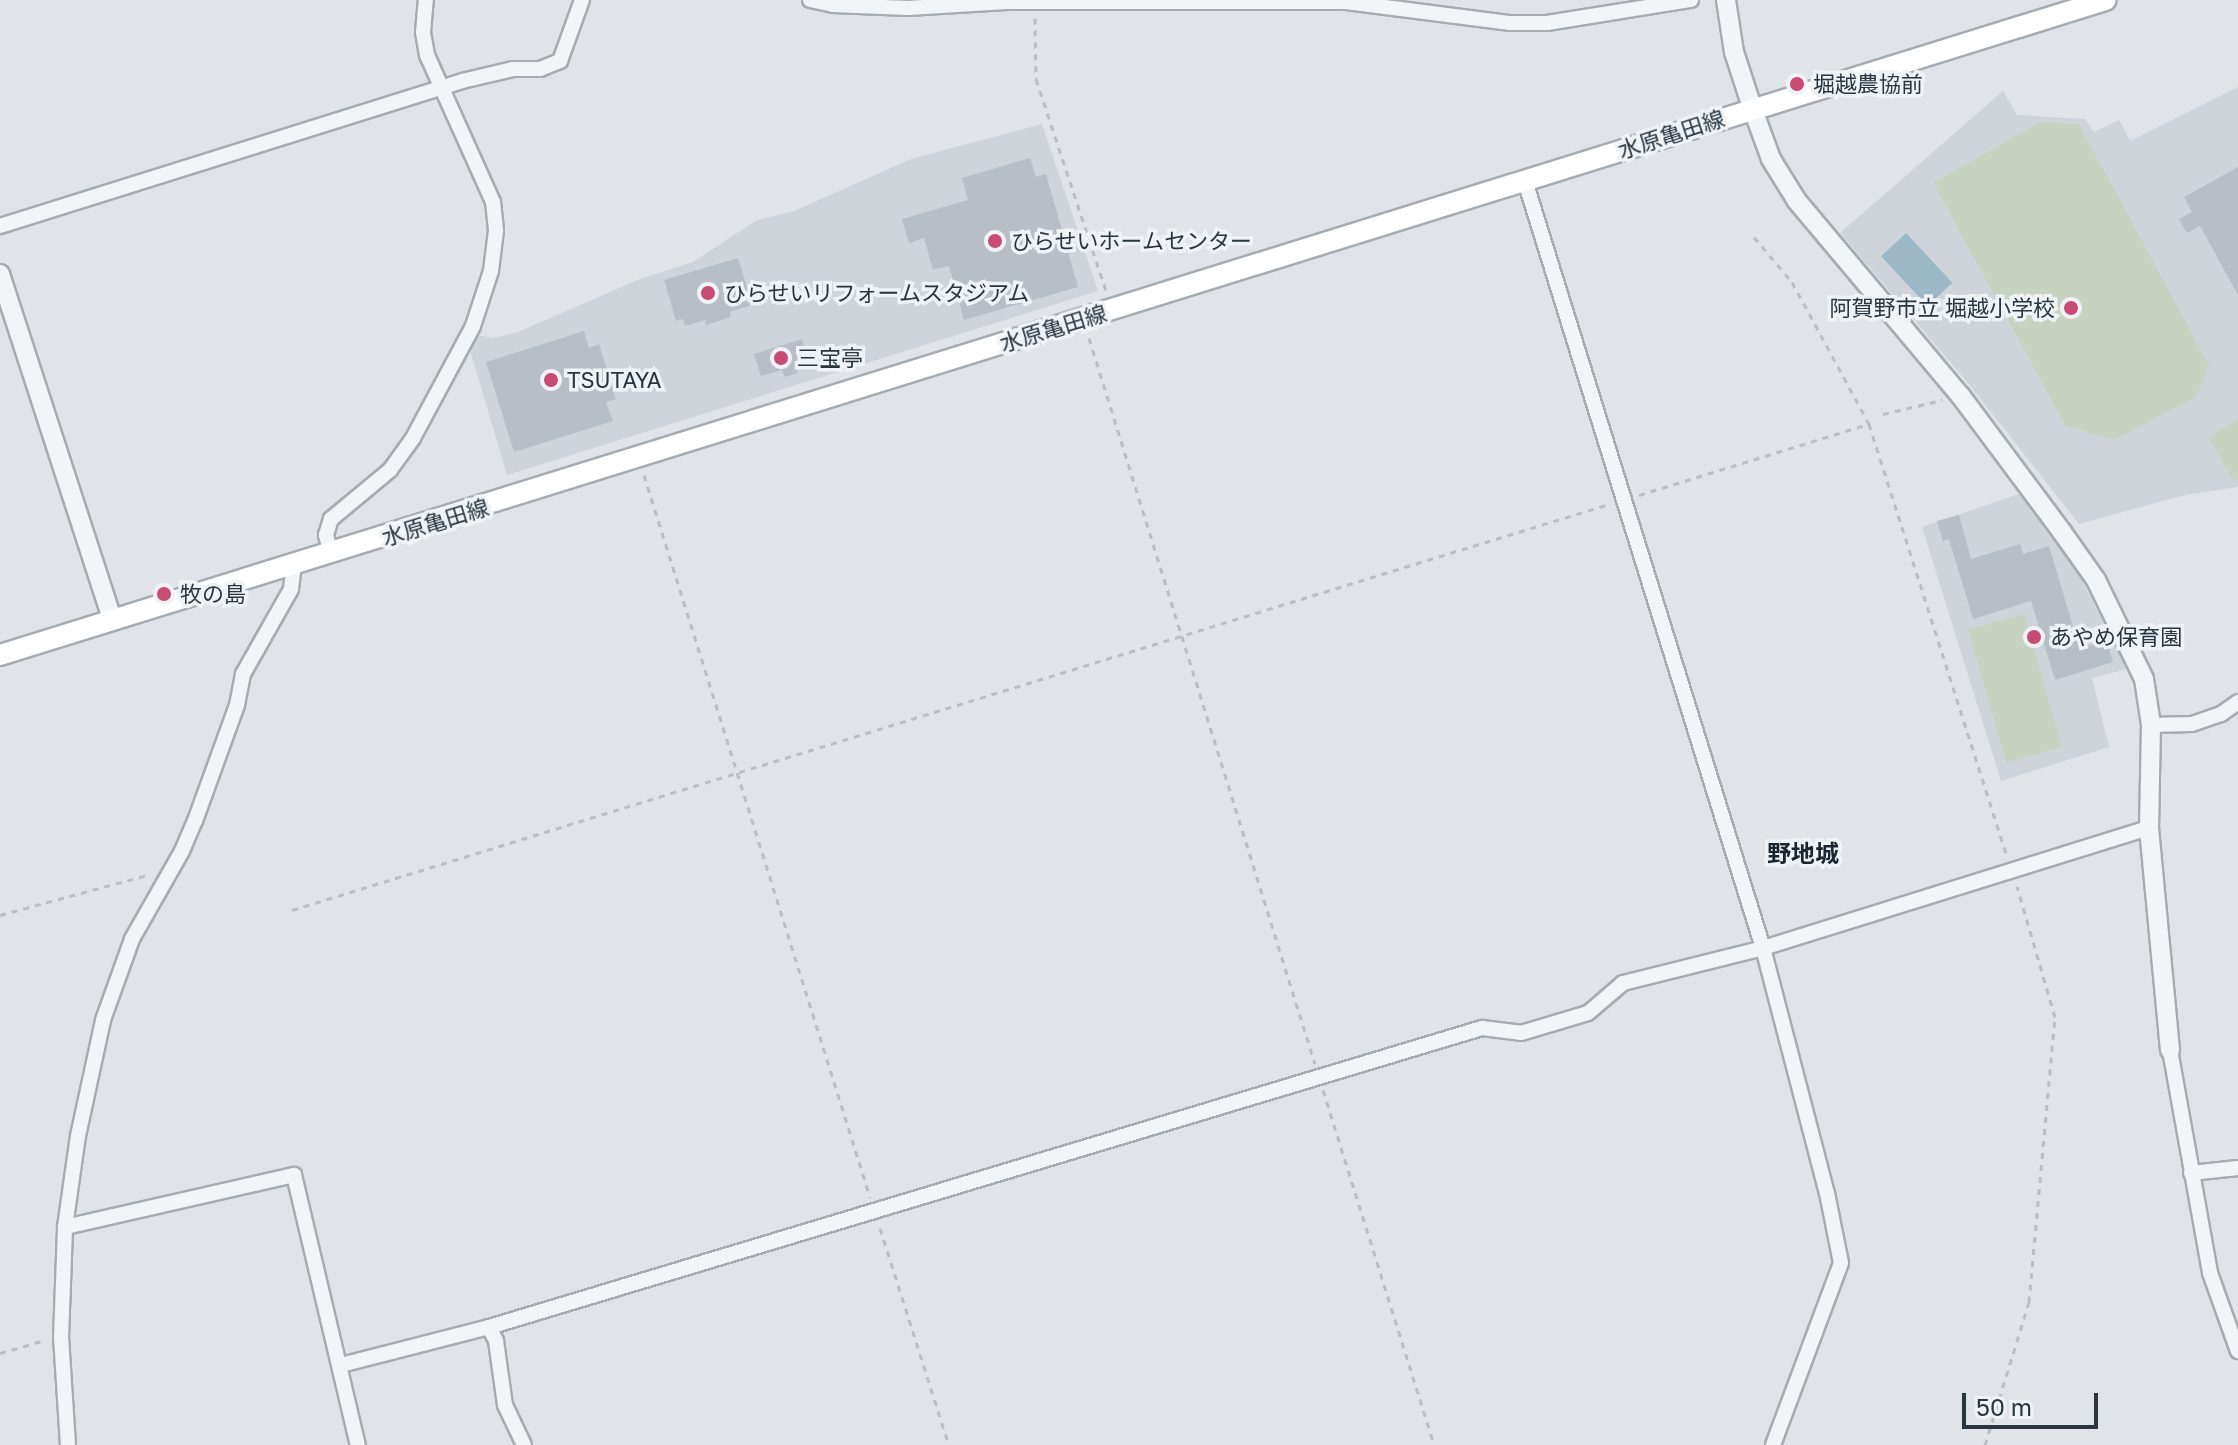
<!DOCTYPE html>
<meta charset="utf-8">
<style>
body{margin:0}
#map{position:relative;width:2238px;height:1445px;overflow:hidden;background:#e0e4e8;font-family:"Golos Text","Noto Sans JP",sans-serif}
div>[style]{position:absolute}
.built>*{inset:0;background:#ced4da}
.green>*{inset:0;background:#c8d2c1;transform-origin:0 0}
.water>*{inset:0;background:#9cb8c7;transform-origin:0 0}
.building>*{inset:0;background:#b7bec5}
.path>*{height:3px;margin-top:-1.5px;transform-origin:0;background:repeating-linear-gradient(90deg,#babfc3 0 6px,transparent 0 12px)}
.roads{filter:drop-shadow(2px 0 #a5acb2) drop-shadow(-2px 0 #a5acb2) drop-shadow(0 2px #a5acb2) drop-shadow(0 -2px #a5acb2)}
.minor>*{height:14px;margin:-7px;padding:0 7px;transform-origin:7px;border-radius:7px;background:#f2f5f7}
.tertiary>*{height:18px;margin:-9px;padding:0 9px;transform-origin:9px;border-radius:9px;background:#f2f5f7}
.secondary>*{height:20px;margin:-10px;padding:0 10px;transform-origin:10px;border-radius:10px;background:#fff}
.dots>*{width:22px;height:22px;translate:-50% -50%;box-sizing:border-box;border:4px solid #eff3f6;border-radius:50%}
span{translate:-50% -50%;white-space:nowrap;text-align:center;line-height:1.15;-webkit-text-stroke:7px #eff3f6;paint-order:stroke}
.poi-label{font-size:22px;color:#29353f}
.left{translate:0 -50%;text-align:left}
.right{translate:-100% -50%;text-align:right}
.street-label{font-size:22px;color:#29353f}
.neighbourhood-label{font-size:24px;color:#1b252f;font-weight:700}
.scale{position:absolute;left:1962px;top:1393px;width:136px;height:36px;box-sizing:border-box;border:4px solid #29353f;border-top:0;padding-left:10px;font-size:24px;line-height:28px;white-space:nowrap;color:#29353f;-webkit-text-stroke:6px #eff3f6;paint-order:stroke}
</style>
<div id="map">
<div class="built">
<div style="clip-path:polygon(2238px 87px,2238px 487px,2185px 495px,2079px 524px,1968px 383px,1840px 233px,2003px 91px,2017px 115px,2085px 119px,2094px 132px,2119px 120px,2130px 141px)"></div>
<div style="clip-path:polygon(1042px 124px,1098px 291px,507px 475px,470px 350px,478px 335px,493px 338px,518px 332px,640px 279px,693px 262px,757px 220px,794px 211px,911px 159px)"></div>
<div style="clip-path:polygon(2022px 493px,2069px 554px,2127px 669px,2092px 678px,2109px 747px,2001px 781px,1922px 527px)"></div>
</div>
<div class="green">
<div style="clip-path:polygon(2040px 122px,2079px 124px,2209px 365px,2196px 397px,2114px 440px,2066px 426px,1933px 183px)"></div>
<div style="clip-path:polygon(2238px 419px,2238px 479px,2234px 482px,2208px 437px)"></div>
<div style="left:2024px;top:614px;width:138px;height:58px;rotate:74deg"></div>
</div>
<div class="water">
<div style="left:1906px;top:233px;width:68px;height:34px;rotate:47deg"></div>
</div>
<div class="building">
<div style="clip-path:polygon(1030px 158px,1036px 177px,1046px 174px,1078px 287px,964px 320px,949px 266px,933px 270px,924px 238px,909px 243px,902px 219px,968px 200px,962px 178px)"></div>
<div style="clip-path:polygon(2238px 167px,2238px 295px,2200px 226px,2187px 233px,2179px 219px,2192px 212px,2184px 197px)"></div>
<div style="clip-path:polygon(738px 258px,752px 305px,730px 312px,731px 317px,706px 325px,705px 320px,685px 326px,683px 319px,676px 321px,664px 280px)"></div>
<div style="clip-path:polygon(584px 331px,589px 348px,599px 344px,616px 399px,606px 402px,613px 421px,514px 452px,486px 362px)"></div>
<div style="clip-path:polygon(802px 339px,809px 362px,796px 366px,798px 373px,785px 377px,782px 370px,761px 376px,754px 354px)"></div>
<div style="clip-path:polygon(1959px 515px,1971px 559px,2020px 544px,2023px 554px,2049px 546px,2080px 649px,2103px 641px,2108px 645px,2113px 662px,2055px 680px,2031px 601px,1973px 619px,1949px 539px,1943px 541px,1937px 521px)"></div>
</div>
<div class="path">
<div style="left:1035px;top:18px;width:61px;rotate:89.1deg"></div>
<div style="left:1036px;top:79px;width:223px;rotate:71.7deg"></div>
<div style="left:1754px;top:237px;width:59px;rotate:49.8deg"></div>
<div style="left:1792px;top:282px;width:162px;rotate:61.5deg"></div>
<div style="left:1869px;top:424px;width:454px;rotate:72.3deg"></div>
<div style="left:1089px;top:338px;width:760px;rotate:72.71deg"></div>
<div style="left:1883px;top:414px;width:61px;rotate:-13.3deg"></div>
<div style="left:644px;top:475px;width:757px;rotate:72.62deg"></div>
<div style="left:1639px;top:495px;width:241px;rotate:-17.2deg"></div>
<div style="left:292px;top:910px;width:1378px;rotate:-17.13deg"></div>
<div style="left:0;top:915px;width:156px;rotate:-15.2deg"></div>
<div style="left:1323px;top:1090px;width:372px;rotate:72.6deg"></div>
<div style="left:880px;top:1228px;width:228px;rotate:72.4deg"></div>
<div style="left:0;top:1353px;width:47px;rotate:-16.1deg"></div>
<div style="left:1985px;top:1445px;width:150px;rotate:-72.9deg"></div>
<div style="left:2029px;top:1302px;width:286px;rotate:-84.8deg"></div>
<div style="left:2055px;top:1017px;width:136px;rotate:-106.2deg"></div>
</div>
<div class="roads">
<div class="minor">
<div style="left:810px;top:0;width:24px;rotate:12deg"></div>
<div style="left:833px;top:5px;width:75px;rotate:2.3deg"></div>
<div style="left:908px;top:8px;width:99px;rotate:-3.5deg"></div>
<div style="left:1007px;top:2px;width:339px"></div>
<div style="left:1346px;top:2px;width:164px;rotate:7.3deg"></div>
<div style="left:1509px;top:23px;width:38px"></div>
<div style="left:1547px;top:23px;width:146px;rotate:-9.1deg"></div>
<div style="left:1525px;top:181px;width:803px;rotate:72.76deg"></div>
<div style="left:1763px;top:948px;width:253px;rotate:75.4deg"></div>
<div style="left:1827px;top:1193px;width:71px;rotate:78.7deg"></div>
<div style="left:1841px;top:1263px;width:194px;rotate:110.5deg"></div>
<div style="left:0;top:226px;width:484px;rotate:-17.4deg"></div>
<div style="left:462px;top:81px;width:52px;rotate:-13.2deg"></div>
<div style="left:513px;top:69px;width:27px"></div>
<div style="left:540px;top:69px;width:22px;rotate:-22deg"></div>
<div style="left:560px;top:61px;width:65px;rotate:-70.2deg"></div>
<div style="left:331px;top:555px;width:21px;rotate:-104deg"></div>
<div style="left:326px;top:535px;width:17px;rotate:-73deg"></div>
<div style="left:331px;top:519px;width:77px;rotate:-39.7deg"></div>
<div style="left:390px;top:470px;width:39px;rotate:-54deg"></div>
<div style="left:413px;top:438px;width:127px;rotate:-61.8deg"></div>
<div style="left:473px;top:326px;width:58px;rotate:-71.9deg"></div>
<div style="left:491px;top:271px;width:41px;rotate:-83deg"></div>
<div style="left:496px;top:230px;width:28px;rotate:-96deg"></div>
<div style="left:493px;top:202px;width:161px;rotate:-114.2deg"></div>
<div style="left:427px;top:55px;width:23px;rotate:-100deg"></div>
<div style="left:423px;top:32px;width:32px;rotate:-85deg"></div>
<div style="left:2151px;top:725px;width:41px;rotate:-1.4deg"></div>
<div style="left:2192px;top:724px;width:31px;rotate:-19deg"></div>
<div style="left:2221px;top:714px;width:21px;rotate:-35deg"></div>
<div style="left:2170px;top:1050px;width:227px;rotate:79.8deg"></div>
<div style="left:2210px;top:1273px;width:83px;rotate:70.3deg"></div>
<div style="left:2191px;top:1173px;width:47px;rotate:-6.1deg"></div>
<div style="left:65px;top:1227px;width:235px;rotate:-12.8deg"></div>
<div style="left:294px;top:1175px;width:277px;rotate:76.7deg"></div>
<div style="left:489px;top:1327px;width:16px;rotate:63deg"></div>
<div style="left:496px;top:1341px;width:65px;rotate:82deg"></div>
<div style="left:505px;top:1405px;width:44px;rotate:64.6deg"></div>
<div style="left:341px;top:1365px;width:153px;rotate:-14.4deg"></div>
<div style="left:489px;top:1327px;width:1037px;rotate:-16.76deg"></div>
<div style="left:1482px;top:1028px;width:39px;rotate:7deg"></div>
<div style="left:1521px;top:1033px;width:70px;rotate:-16.6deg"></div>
<div style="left:1588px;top:1013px;width:46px;rotate:-40.6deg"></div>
<div style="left:1623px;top:983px;width:144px;rotate:-14deg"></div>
<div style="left:1763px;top:948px;width:404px;rotate:-17.3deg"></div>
<div style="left:68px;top:1445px;width:107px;rotate:-93.7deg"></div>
<div style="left:61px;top:1338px;width:111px;rotate:-87.9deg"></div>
<div style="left:65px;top:1227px;width:92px;rotate:-81.9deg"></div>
<div style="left:78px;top:1136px;width:119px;rotate:-77.8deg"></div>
<div style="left:103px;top:1020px;width:86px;rotate:-70.3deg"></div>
<div style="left:132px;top:939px;width:101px;rotate:-60.4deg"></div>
<div style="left:182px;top:851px;width:33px;rotate:-67deg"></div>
<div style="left:195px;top:821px;width:123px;rotate:-70.1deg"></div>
<div style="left:237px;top:705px;width:32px;rotate:-79deg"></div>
<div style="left:243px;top:674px;width:98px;rotate:-60.5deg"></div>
<div style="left:291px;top:589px;width:23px;rotate:-83deg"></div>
</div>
<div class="tertiary">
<div style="left:1726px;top:0;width:53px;rotate:81.3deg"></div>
<div style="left:1734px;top:52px;width:58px;rotate:71.9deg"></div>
<div style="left:1752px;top:107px;width:55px;rotate:69.9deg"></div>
<div style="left:1771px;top:159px;width:49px;rotate:58.2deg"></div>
<div style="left:1797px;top:201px;width:253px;rotate:50deg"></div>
<div style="left:1960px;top:395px;width:171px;rotate:53.3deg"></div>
<div style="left:2062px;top:532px;width:59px;rotate:54.7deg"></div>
<div style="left:2096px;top:580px;width:110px;rotate:64.1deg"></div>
<div style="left:2144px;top:679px;width:47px;rotate:81.3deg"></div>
<div style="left:2151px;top:725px;width:103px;rotate:91.1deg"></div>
<div style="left:2149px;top:828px;width:223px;rotate:84.6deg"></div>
<div style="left:0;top:274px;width:363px;rotate:72deg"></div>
</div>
<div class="secondary">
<div style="left:0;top:655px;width:2205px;rotate:-17.28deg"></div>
</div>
</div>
<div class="dots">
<div style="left:1797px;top:84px;background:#c74b72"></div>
<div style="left:995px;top:241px;background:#c74b72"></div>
<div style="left:708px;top:293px;background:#c74b72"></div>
<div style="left:2071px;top:308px;background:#c74b72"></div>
<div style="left:781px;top:358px;background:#c74b72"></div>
<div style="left:551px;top:380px;background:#c74b72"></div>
<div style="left:164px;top:594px;background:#c74b72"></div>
<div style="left:2034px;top:637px;background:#c74b72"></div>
</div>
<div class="poi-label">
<span class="left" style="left:1813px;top:84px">堀越農協前</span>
<span class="left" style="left:1011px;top:241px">ひらせいホームセンター</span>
<span class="left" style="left:724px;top:293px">ひらせいリフォームスタジアム</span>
<span class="right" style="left:2055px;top:308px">阿賀野市立 堀越小学校</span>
<span class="left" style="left:797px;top:358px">三宝亭</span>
<span class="left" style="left:567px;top:380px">TSUTAYA</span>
<span class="left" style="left:180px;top:594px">牧の島</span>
<span class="left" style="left:2050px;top:637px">あやめ保育園</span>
</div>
<div class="street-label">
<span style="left:1671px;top:134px;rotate:-18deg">水原亀田線</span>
<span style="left:1053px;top:328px;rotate:-17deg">水原亀田線</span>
<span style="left:435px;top:522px;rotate:-17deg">水原亀田線</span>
</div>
<div class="neighbourhood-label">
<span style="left:1803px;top:853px">野地城</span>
</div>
<div class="scale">50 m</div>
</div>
